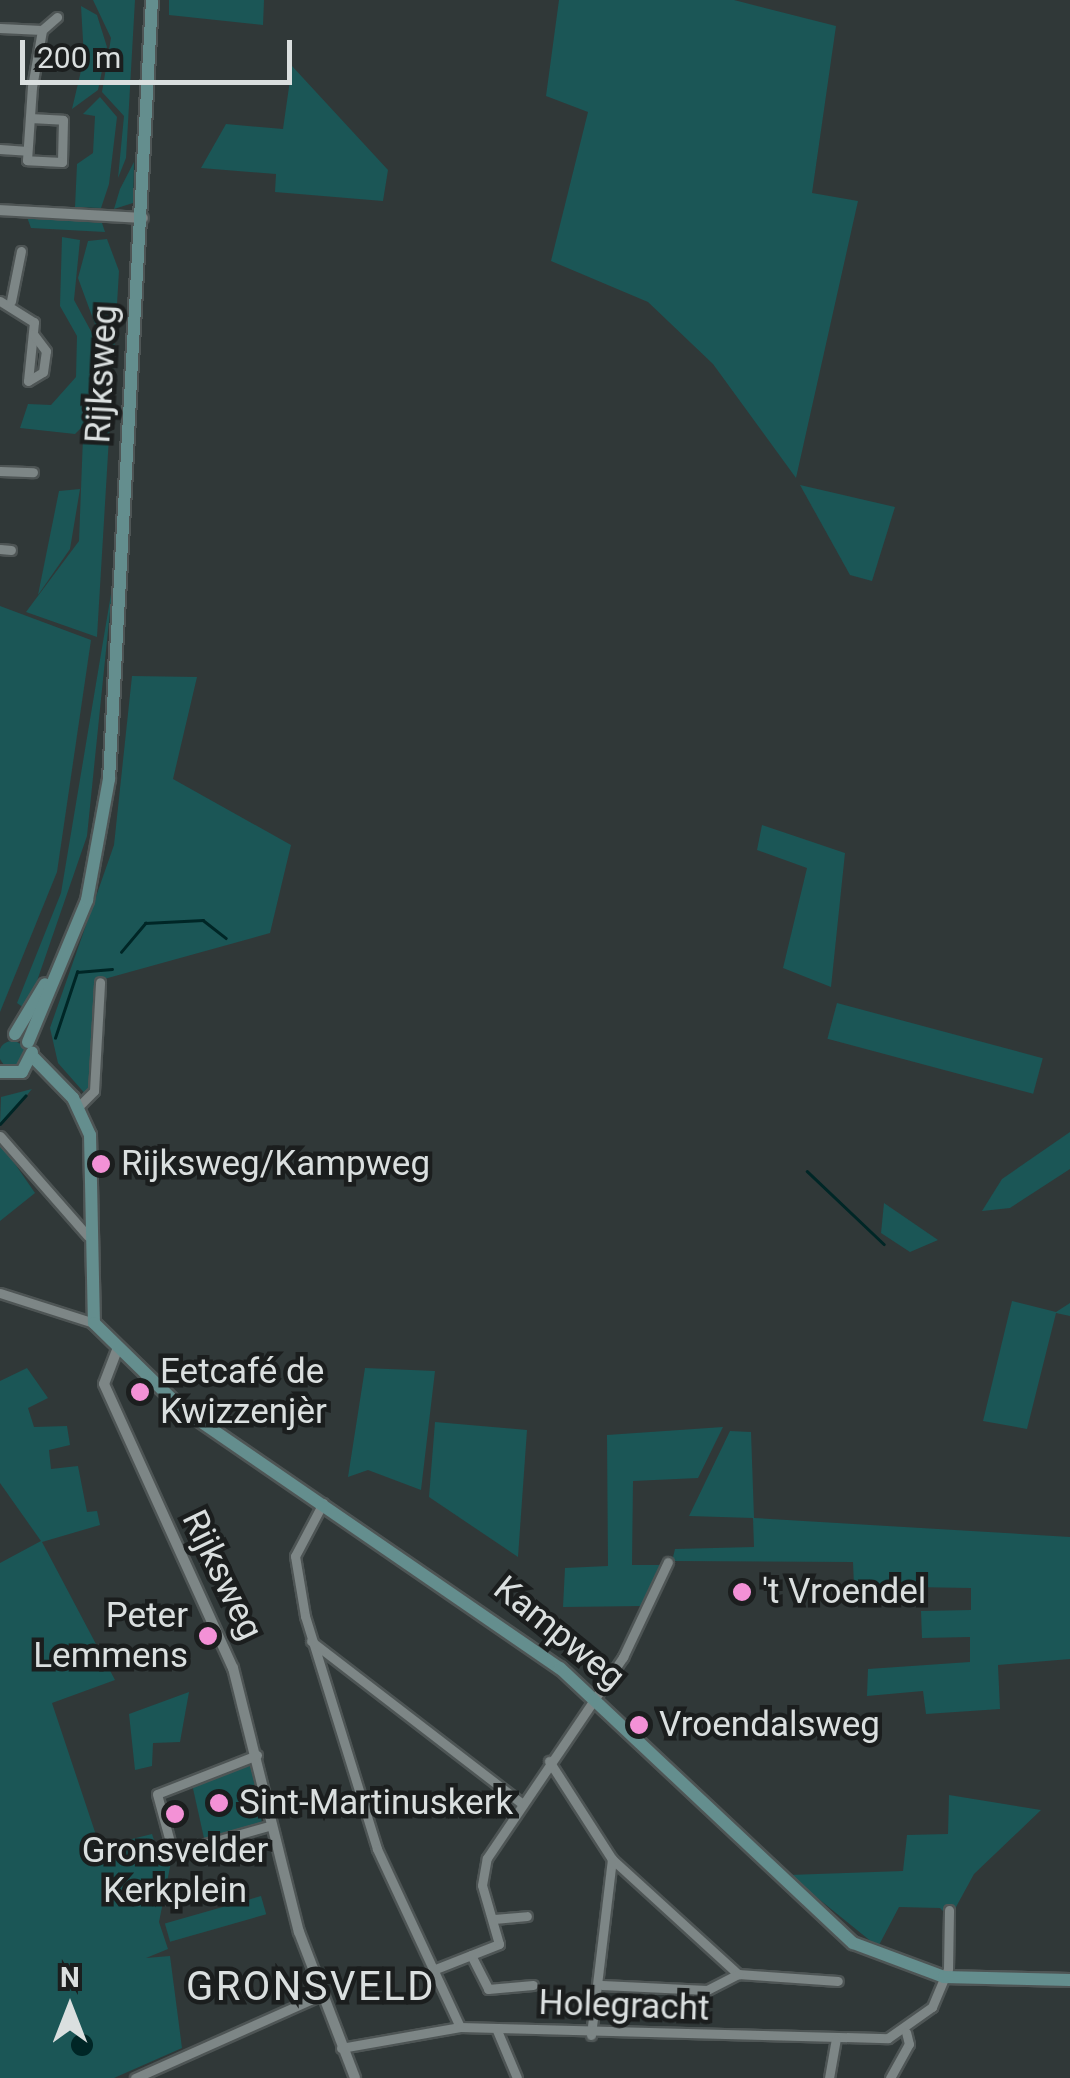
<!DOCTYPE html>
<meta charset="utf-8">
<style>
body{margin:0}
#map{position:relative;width:1070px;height:2078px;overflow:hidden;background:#303838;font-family:Roboto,sans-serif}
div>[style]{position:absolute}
.green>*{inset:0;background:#1b5656;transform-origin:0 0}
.round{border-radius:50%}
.water>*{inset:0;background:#002626}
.stream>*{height:2.5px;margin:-1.25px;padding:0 1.25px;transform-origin:1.25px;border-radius:1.25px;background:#002626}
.roads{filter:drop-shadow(2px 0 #4e5555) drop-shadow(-2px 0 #4e5555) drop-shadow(0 2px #4e5555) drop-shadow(0 -2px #4e5555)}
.minor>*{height:9px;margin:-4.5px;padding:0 4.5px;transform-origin:4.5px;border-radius:4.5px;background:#7d8686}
.tertiary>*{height:10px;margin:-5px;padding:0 5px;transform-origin:5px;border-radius:5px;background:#7d8686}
.secondary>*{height:12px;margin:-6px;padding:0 6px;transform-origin:6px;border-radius:6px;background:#648e8e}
.dots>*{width:28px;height:28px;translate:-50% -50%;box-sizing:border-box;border:5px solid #1b1e1e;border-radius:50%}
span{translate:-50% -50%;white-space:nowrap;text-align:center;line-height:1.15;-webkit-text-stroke:9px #1b1e1e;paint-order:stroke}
.street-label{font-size:35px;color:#dadfdf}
.poi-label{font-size:35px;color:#dadfdf}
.left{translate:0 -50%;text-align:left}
.right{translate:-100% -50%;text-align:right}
.quarter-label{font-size:40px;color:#dadfdf;letter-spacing:2.5px}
.north{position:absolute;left:20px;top:1958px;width:100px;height:100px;-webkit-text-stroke:8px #1b1e1e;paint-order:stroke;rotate:0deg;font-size:28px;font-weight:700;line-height:40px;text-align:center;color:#dadfdf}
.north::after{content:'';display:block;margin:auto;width:35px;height:45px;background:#dadfdf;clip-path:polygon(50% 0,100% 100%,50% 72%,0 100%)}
.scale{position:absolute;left:20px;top:40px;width:272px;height:45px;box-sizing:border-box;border:5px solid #dadfdf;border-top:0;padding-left:12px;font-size:30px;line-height:35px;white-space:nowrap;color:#dadfdf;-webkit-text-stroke:8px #1b1e1e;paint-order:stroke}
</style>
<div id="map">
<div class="green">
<div style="clip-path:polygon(93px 0,135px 0,126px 158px,118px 178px,124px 116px,102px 92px,111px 38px)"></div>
<div style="clip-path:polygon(169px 0,264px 0,263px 25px,169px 15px)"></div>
<div style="clip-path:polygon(559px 0,734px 0,836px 26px,812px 193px,858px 201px,796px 478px,713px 364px,648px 302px,551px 261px,588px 112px,546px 96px)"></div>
<div style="clip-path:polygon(81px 6px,97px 15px,107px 47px,98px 90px,72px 109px,84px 58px)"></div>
<div style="clip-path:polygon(292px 66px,388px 170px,383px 201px,275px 192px,276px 174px,201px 168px,226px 124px,283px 129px)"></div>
<div style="clip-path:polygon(100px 97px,117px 117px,109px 184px,101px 208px,75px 207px,77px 164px,93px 153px,95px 116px,83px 114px)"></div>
<div style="clip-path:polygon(134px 162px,133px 203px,114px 209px,120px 189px)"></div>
<div style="clip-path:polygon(27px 217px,102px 223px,105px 232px,31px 228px)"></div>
<div style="clip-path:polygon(62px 237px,80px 240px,74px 300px,98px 344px,92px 417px,75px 434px,20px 428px,28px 404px,51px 405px,76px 377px,77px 336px,60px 306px)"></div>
<div style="clip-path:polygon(107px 239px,119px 271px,97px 637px,26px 612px,79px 541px,83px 437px,96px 420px,103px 346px,78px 278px,88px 241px)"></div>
<div style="clip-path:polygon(800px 485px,895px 507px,872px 581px,850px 575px)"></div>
<div style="clip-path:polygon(80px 489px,70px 549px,38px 595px,59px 491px)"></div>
<div style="clip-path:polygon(113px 582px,87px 836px,27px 1010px,17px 1003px,61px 893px)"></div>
<div style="clip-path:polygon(0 606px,91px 640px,57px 872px,0 1012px)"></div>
<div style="clip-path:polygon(132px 676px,197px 677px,173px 779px,291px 845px,270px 933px,97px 981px,88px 1097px,58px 1063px,50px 1028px,114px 845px)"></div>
<div style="clip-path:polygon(762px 825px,845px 853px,831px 987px,783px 968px,807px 868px,757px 850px)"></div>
<div style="left:837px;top:1003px;width:213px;height:37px;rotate:15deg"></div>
<div class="round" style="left:-1px;top:1041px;width:26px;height:26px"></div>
<div style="clip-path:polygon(32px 1089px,22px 1101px,0 1125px,1px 1097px)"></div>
<div style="clip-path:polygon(1070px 1132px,1070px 1169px,1010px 1208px,982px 1211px,1002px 1179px)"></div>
<div style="clip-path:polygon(0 1142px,35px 1193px,0 1221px)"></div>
<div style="clip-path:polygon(884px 1203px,938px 1240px,910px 1252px,881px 1233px)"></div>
<div style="clip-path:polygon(1012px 1301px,1056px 1312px,1070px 1303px,1070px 1316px,1056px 1313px,1027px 1429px,983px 1421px)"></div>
<div style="clip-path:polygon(27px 1368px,48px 1398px,28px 1408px,34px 1427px,67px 1426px,70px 1445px,49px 1450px,51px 1469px,78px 1466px,87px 1512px,97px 1511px,100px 1525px,42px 1542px,115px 1680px,52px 1703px,100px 1847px,152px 1834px,162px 1864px,171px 1862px,159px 1922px,168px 1949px,146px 1958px,170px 1956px,182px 2048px,114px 2078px,0 2078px,0 1563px,41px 1541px,0 1483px,0 1381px)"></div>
<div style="clip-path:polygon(365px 1368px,435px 1371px,421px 1490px,368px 1470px,348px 1477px)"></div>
<div style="clip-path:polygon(435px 1422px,527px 1430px,518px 1557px,429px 1497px)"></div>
<div style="clip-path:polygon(723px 1427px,698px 1478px,633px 1481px,632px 1565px,660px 1565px,643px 1606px,563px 1607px,565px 1568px,608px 1566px,607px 1435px)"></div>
<div style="clip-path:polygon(730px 1431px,751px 1432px,754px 1518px,1070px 1537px,1070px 1659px,998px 1665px,1000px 1709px,926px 1714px,923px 1691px,867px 1696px,868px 1669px,970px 1662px,970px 1637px,922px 1638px,921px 1611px,971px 1610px,971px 1588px,854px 1586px,853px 1562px,672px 1561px,675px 1549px,754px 1547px,753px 1518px,689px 1516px)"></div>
<div style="clip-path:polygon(189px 1692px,180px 1742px,153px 1743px,152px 1766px,135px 1770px,129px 1714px)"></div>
<div style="clip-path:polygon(250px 1762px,262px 1823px,204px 1838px,192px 1784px)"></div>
<div style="clip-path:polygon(949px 1795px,1041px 1810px,974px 1874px,950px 1918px,940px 1908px,899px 1907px,878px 1947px,789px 1875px,903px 1871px,907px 1835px,948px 1834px)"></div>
<div style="left:261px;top:1896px;width:19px;height:100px;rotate:74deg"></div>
</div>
<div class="water">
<div class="round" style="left:71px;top:2034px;width:22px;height:22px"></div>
</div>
<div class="stream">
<div style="left:121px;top:952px;width:38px;rotate:-50deg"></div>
<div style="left:145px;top:923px;width:58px;rotate:-3deg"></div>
<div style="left:203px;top:920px;width:29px;rotate:38deg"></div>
<div style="left:55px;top:1038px;width:70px;rotate:-71.6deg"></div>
<div style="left:77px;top:972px;width:35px;rotate:-5deg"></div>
<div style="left:0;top:1124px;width:38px;rotate:-48deg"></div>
<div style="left:807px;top:1171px;width:106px;rotate:43.5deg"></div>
</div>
<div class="roads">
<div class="minor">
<div style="left:0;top:28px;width:42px;rotate:2.7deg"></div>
<div style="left:42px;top:30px;width:20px;rotate:-41deg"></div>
<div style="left:30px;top:118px;width:33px;rotate:3deg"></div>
<div style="left:63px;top:120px;width:42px;rotate:91.4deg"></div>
<div style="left:62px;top:162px;width:35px;rotate:-177deg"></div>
<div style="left:27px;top:160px;width:73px;rotate:-86.1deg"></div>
<div style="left:32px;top:87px;width:58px;rotate:-80deg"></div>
<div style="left:0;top:149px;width:27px;rotate:4deg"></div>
<div style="left:0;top:301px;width:40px;rotate:32deg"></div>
<div style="left:34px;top:322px;width:59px;rotate:95.8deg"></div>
<div style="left:11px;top:301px;width:51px;rotate:-78.7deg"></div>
<div style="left:28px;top:381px;width:17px;rotate:-31deg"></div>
<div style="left:43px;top:372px;width:21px;rotate:-82deg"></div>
<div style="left:46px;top:351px;width:21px;rotate:-127deg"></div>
<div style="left:0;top:471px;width:33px;rotate:2deg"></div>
<div style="left:0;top:549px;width:11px;rotate:5deg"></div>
<div style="left:79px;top:1106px;width:21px;rotate:-45deg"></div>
<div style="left:94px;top:1091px;width:109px;rotate:-86.8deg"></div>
<div style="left:0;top:1136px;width:133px;rotate:48.7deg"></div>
<div style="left:0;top:1293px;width:99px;rotate:17.7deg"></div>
<div style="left:323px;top:1503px;width:60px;rotate:117.8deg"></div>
<div style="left:295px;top:1556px;width:61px;rotate:80.5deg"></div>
<div style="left:305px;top:1616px;width:244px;rotate:72.8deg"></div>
<div style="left:377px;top:1849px;width:196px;rotate:65deg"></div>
<div style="left:311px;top:1641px;width:264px;rotate:37.6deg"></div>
<div style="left:257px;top:1755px;width:107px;rotate:158.7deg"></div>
<div style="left:157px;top:1794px;width:61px;rotate:74.8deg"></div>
<div style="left:173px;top:1853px;width:103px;rotate:-15.8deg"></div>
<div style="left:549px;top:1761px;width:117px;rotate:57.3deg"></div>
<div style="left:612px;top:1859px;width:171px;rotate:42.4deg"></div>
<div style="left:738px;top:1974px;width:100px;rotate:4deg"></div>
<div style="left:494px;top:1919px;width:33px;rotate:-5deg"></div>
<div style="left:471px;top:1955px;width:38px;rotate:63deg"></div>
<div style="left:488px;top:1989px;width:45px;rotate:-5.1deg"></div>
<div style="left:433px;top:1970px;width:71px;rotate:-21.5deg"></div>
<div style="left:499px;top:1944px;width:61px;rotate:-106.1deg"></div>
<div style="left:482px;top:1885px;width:27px;rotate:-80deg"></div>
<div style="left:487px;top:1858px;width:243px;rotate:-55.9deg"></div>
<div style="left:623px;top:1657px;width:105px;rotate:-64.7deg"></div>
<div style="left:602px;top:1985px;width:105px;rotate:2.7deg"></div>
<div style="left:707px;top:1990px;width:35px;rotate:-27deg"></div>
<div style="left:496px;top:2028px;width:54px;rotate:67.2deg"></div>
<div style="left:591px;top:2035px;width:177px;rotate:-83.2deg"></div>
<div style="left:341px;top:2048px;width:121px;rotate:-10deg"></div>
<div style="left:460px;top:2027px;width:428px;rotate:1.5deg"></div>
<div style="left:888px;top:2038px;width:54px;rotate:-35.2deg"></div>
<div style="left:932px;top:2007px;width:41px;rotate:-67.2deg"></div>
<div style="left:948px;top:1969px;width:59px;rotate:-89deg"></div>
<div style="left:135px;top:2078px;width:201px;rotate:-24deg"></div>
<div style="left:829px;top:2078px;width:39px;rotate:-80deg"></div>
<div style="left:890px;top:2078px;width:39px;rotate:-61deg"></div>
<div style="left:909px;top:2044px;width:12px;rotate:-104deg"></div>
</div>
<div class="tertiary">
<div style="left:0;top:210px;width:143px;rotate:3.2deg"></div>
<div style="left:117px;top:1350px;width:36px;rotate:111deg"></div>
<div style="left:104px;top:1384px;width:312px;rotate:65.6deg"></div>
<div style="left:233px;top:1668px;width:272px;rotate:76deg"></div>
<div style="left:299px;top:1932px;width:156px;rotate:69deg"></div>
</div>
<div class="secondary">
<div style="left:15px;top:1034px;width:58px;rotate:-59deg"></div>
<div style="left:28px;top:1042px;width:154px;rotate:-67.4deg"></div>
<div style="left:87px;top:900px;width:123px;rotate:-79.7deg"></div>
<div style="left:109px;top:779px;width:780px;rotate:-86.84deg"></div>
<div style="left:32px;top:1056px;width:59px;rotate:45.7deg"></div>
<div style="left:73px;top:1098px;width:41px;rotate:65.3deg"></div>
<div style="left:90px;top:1135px;width:188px;rotate:88.8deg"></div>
<div style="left:94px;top:1323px;width:122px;rotate:44.3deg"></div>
<div style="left:181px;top:1408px;width:460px;rotate:34.5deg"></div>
<div style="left:560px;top:1668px;width:402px;rotate:43.2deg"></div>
<div style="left:853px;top:1943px;width:97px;rotate:20.5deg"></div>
<div style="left:944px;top:1977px;width:126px;rotate:1.4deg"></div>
<div style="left:0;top:1072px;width:22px"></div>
<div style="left:22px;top:1072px;width:22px;rotate:-63deg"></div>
</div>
</div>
<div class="dots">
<div style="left:101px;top:1164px;background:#f391d6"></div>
<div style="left:140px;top:1392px;background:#f391d6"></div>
<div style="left:742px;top:1592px;background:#f391d6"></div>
<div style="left:208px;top:1636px;background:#f391d6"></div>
<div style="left:639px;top:1725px;background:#f391d6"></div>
<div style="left:219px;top:1803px;background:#f391d6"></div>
<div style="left:175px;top:1814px;background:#f391d6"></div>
</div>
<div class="street-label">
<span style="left:102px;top:374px;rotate:-87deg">Rijksweg</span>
<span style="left:222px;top:1575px;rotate:64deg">Rijksweg</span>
<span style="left:559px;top:1633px;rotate:39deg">Kampweg</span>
<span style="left:624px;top:2006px;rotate:2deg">Holegracht</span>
</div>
<div class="poi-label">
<span class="left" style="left:121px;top:1164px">Rijksweg/Kampweg</span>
<span class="left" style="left:160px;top:1392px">Eetcafé de<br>Kwizzenjèr</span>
<span class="left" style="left:762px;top:1592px">'t Vroendel</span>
<span class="right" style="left:188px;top:1636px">Peter<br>Lemmens</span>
<span class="left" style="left:659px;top:1725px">Vroendalsweg</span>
<span class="left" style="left:239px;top:1803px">Sint-Martinuskerk</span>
<span style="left:175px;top:1871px">Gronsvelder<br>Kerkplein</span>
</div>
<div class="quarter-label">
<span style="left:311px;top:1987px">GRONSVELD</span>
</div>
<div class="north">N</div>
<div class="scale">200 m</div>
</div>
